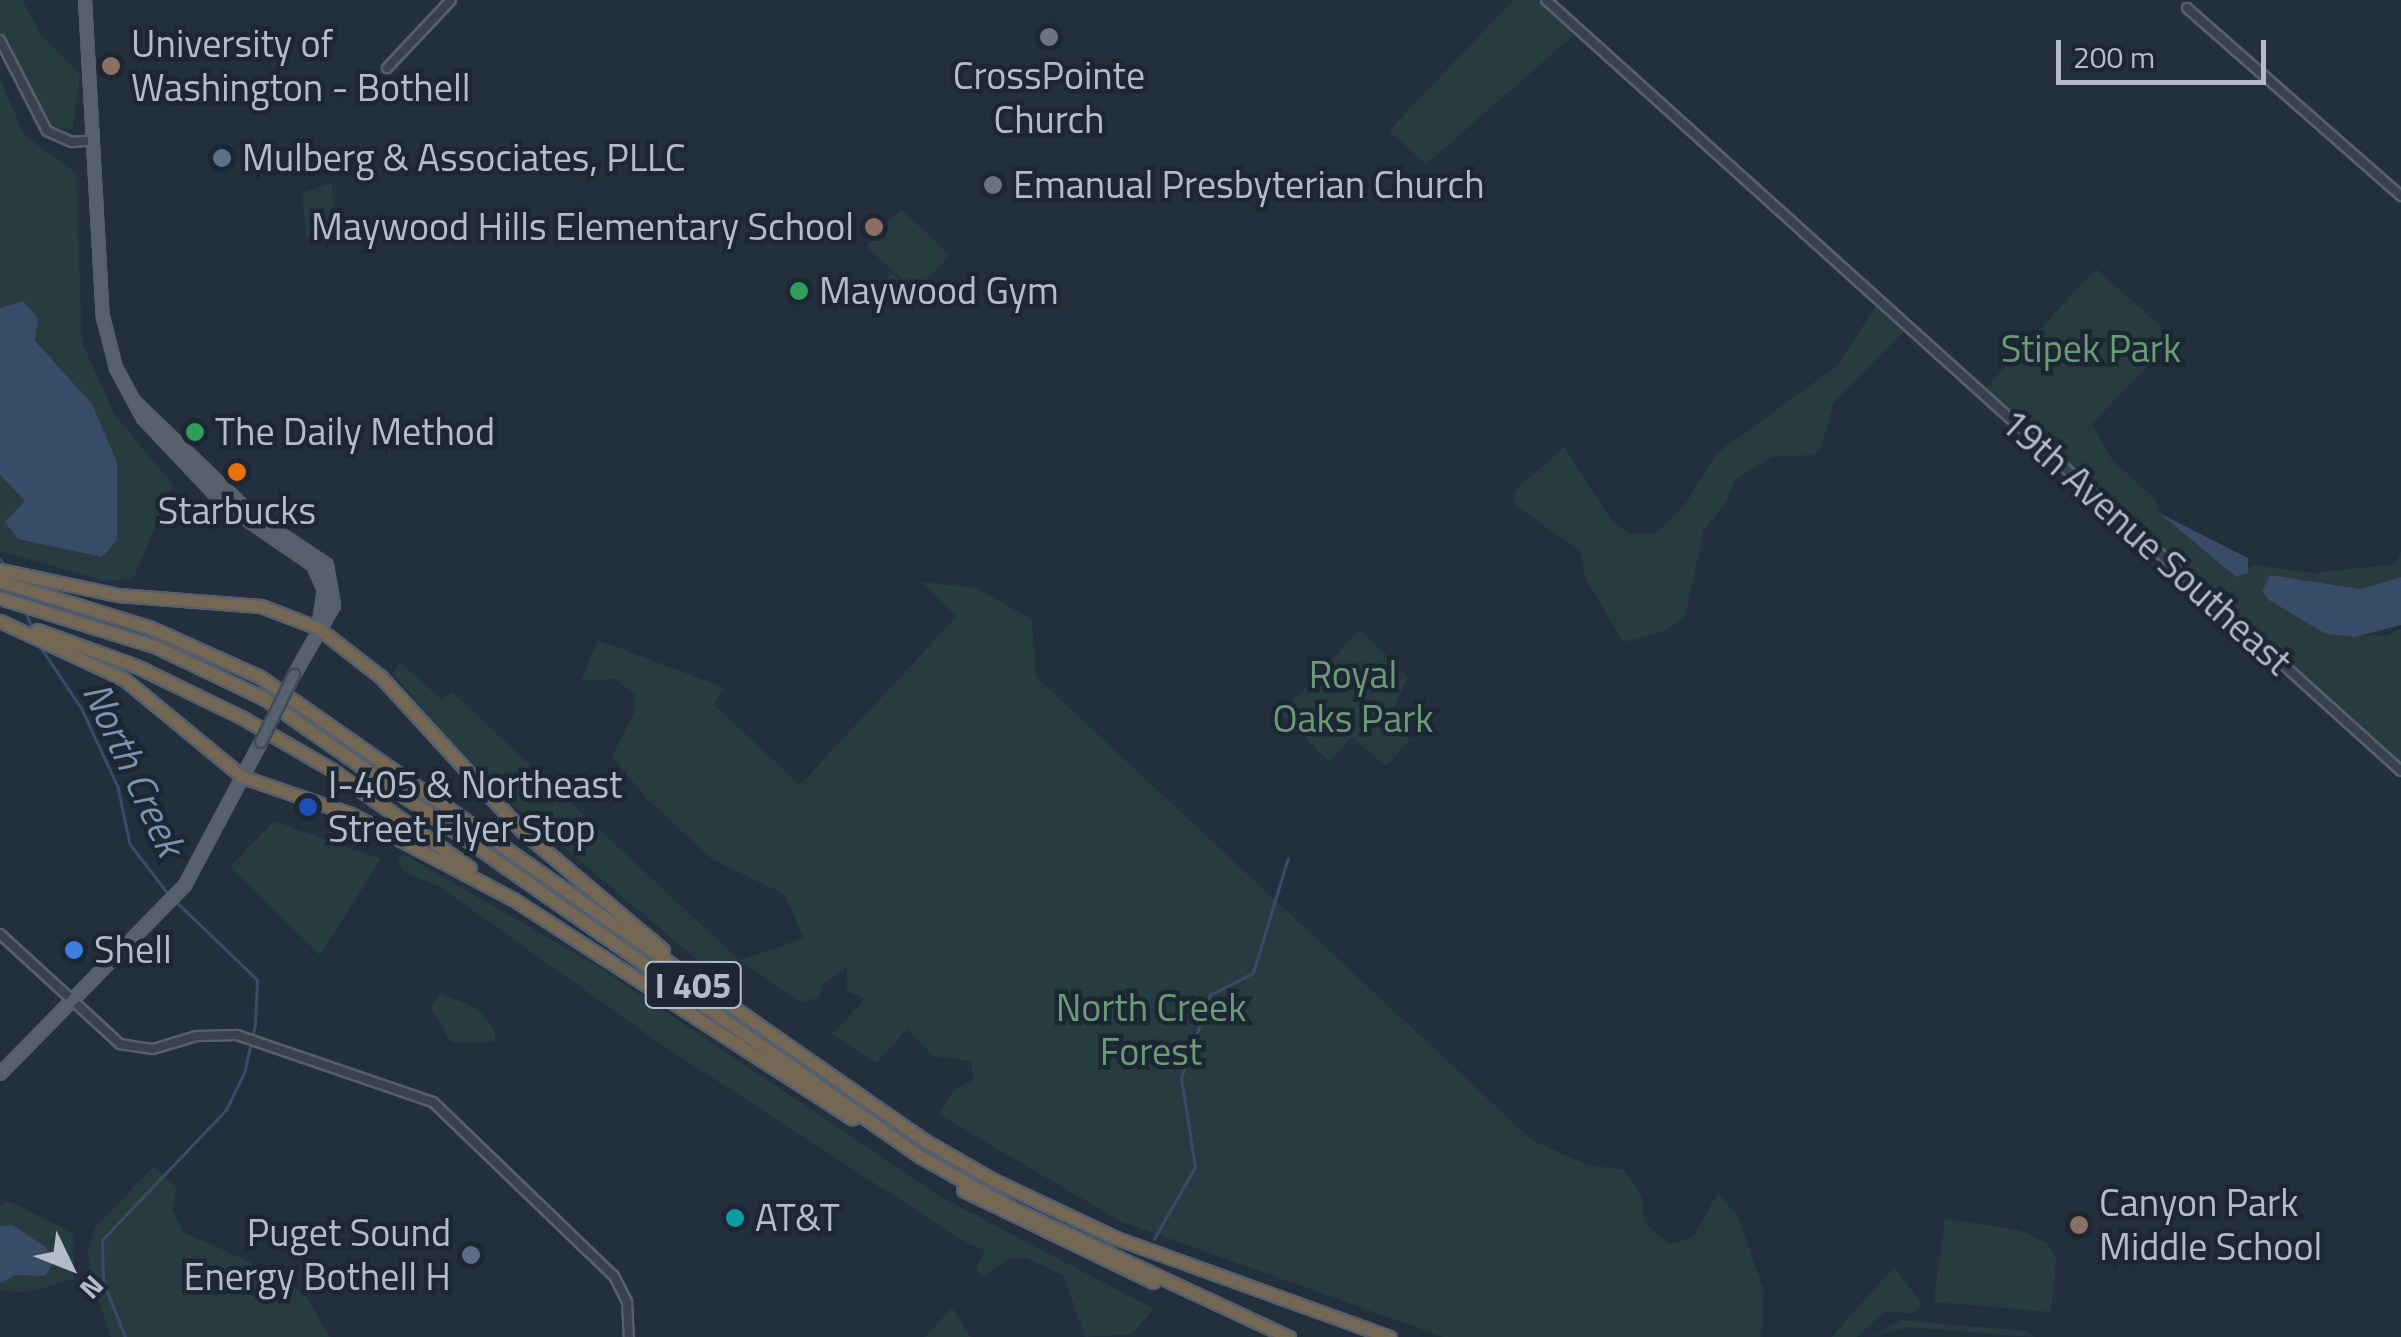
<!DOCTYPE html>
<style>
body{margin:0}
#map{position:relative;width:2401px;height:1337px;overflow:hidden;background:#242f3e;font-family:"Titillium Web",sans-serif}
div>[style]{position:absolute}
.green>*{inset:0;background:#263c3f;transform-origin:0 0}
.water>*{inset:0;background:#394c67}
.stream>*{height:2.5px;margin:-1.25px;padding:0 1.25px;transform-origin:1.25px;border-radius:1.25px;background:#394c67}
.roads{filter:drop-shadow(2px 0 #565f6c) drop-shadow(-2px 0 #565f6c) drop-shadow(0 2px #565f6c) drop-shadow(0 -2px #565f6c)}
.minor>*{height:8px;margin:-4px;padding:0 4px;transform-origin:4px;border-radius:4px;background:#38414e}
.major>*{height:10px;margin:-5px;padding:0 5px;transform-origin:5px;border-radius:5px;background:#56606e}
.highway>*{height:11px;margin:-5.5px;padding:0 5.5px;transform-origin:5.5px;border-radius:5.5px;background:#746855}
.bridges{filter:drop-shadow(2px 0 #414a57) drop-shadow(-2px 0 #414a57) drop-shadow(0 2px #414a57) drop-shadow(0 -2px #414a57)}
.major-bridge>*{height:10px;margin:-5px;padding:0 5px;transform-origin:5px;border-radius:5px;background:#56606e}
.dots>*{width:28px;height:28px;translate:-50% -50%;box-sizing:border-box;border:5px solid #1d2633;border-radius:50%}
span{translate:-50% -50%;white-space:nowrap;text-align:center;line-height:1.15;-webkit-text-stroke:9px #1d2633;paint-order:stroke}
.shield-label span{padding:2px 8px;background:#1d2633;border:2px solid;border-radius:8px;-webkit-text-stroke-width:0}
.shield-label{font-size:35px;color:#b4bcc9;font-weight:700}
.poi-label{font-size:38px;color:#b4bcc9}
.left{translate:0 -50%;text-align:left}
.right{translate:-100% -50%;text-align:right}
.park-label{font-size:38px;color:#6b9a76}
.street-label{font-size:38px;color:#b4bcc9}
.water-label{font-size:40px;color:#7c92b1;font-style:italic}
.north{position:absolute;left:20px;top:1217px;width:100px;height:100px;-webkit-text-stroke:8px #1d2633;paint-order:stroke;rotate:133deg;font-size:28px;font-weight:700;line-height:40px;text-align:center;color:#b4bcc9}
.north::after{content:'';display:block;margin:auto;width:35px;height:45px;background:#b4bcc9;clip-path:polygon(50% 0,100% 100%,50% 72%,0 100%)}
.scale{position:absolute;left:2056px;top:40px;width:210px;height:45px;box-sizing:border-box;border:5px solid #b4bcc9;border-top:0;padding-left:12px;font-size:30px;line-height:35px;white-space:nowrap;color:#b4bcc9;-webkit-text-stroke:8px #1d2633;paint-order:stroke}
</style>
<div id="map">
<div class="green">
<div style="clip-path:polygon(0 0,22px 0,41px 35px,80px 73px,73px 129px,59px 129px,44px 116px,0 30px)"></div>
<div style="clip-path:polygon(1513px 0,1537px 0,1574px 35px,1426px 164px,1389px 131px)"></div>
<div style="clip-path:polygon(0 79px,24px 135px,76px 173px,82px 343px,115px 415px,173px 485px,133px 579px,105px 581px,0 551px)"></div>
<div style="clip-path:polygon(332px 183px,334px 226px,306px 238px,302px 193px)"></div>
<div style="left:901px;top:209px;width:67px;height:51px;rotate:43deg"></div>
<div style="clip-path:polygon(2096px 269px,2174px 338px,2085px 431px,2092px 424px,2112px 460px,2156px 500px,2159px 513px,2236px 577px,2253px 565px,2314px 573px,2396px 564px,2401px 551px,2401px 577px,2378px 585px,2361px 589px,2270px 575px,2262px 591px,2326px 634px,2384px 636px,2401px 629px,2401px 769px,1981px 393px)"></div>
<div style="left:892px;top:273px;width:34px;height:18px;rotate:45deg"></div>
<div style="clip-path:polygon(1879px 301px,1908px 327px,1834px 402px,1821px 448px,1813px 455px,1772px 457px,1735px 479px,1725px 505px,1704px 529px,1685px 616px,1664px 631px,1623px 642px,1585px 577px,1581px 552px,1515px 505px,1515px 491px,1564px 447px,1612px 521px,1630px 534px,1656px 533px,1684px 506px,1717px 453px,1837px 366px)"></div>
<div style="clip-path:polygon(921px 582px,977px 588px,1032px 620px,1036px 677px,1533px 1141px,1588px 1165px,1624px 1170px,1642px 1196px,1644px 1222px,1669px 1244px,1693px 1237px,1718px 1193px,1738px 1217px,1764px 1291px,1761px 1337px,1443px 1337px,1120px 1221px,938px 1114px,954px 1090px,973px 1080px,971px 1061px,933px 1056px,907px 1029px,876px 1063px,832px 1034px,865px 999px,846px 991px,847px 967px,823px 984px,820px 997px,801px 1003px,739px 960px,719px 978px,484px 780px,392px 673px,401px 663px,442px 700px,452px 692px,739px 960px,804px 938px,784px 894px,713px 860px,645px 797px,612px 756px,634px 713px,635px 695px,615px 679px,581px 681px,598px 640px,725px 688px,713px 704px,800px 785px,957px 616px)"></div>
<div style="clip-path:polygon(1360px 630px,1408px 677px,1390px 715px,1410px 740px,1386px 766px,1352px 737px,1329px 762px,1281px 713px)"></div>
<div style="clip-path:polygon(274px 821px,381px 859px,320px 955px,230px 867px)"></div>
<div style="clip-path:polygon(403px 854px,602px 969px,941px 1197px,1154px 1309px,1132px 1334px,1085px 1337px,1064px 1276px,1027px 1258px,1009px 1258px,984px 1277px,976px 1270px,985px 1249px,971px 1246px,659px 1043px,440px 887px,404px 872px,398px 861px)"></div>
<div style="clip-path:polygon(440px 993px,478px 1009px,495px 1032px,494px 1042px,451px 1042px,431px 1008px)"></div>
<div style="clip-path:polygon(154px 1166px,177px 1188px,172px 1208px,183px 1232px,283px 1277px,307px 1298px,330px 1337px,111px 1337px,90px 1278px,88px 1251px,95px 1227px)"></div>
<div style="clip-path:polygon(10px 1201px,74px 1234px,73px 1279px,29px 1292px,0 1291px,0 1206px)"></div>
<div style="clip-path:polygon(1945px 1219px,2020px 1230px,2048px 1244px,2056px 1259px,2051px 1312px,1934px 1302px)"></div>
<div style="clip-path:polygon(1894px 1267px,1922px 1304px,1912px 1314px,1885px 1311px,1857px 1337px,1832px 1337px)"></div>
<div style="clip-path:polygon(952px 1308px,971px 1337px,925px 1337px)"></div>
<div style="clip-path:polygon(1901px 1320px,2025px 1331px,2035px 1337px,1908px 1327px,1871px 1337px)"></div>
</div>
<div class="water">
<div style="clip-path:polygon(23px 301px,38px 318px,35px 341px,92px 404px,117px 462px,117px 540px,102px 557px,18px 539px,5px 522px,25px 501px,0 475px,0 308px)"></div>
<div style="clip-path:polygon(2159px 513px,2248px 558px,2248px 573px,2236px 577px)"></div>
<div style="clip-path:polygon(2270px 575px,2361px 589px,2401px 577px,2401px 625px,2355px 637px,2326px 634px,2269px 600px,2262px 591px)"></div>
<div style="clip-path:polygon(12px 1225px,46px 1247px,53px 1264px,45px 1276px,15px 1275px,0 1283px,0 1226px)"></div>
</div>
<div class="stream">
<div style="left:0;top:558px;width:8px;rotate:60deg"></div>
<div style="left:24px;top:609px;width:22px;rotate:66deg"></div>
<div style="left:40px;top:646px;width:76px;rotate:56.3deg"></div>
<div style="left:82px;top:709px;width:86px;rotate:65.2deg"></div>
<div style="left:118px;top:787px;width:58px;rotate:78.1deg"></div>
<div style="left:130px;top:844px;width:66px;rotate:52.4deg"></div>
<div style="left:1154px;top:1239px;width:83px;rotate:-60.3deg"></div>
<div style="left:1195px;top:1167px;width:90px;rotate:-98.9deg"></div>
<div style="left:1181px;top:1078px;width:88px;rotate:-70.7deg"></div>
<div style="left:1210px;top:995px;width:48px;rotate:-27.1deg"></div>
<div style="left:1253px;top:973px;width:120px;rotate:-73.1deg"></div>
<div style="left:125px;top:1337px;width:59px;rotate:-111.8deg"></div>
<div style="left:103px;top:1282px;width:42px;rotate:-91.4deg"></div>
<div style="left:102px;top:1240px;width:180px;rotate:-46.4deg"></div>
<div style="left:226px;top:1110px;width:41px;rotate:-64.1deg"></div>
<div style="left:244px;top:1073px;width:49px;rotate:-77.1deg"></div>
<div style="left:255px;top:1025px;width:45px;rotate:-87.5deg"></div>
<div style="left:257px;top:980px;width:112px;rotate:-136.1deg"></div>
</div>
<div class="roads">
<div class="minor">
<div style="left:1546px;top:0;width:1151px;rotate:42.04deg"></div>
<div style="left:2187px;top:8px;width:285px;rotate:41.3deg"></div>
<div style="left:0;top:40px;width:102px;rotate:62.7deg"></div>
<div style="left:47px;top:131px;width:27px;rotate:24deg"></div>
<div style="left:72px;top:142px;width:21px;rotate:-5deg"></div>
<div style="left:387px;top:68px;width:93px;rotate:-46.7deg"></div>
<div style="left:0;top:934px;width:163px;rotate:42.5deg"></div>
<div style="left:120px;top:1044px;width:33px;rotate:9deg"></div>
<div style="left:153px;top:1049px;width:46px;rotate:-16.5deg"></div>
<div style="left:197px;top:1036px;width:40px;rotate:-1.4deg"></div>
<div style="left:237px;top:1035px;width:207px;rotate:18.9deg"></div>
<div style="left:433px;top:1102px;width:251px;rotate:43.9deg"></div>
<div style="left:614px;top:1276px;width:29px;rotate:63deg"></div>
<div style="left:627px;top:1302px;width:35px;rotate:87deg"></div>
</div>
<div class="major">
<div style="left:85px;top:0;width:318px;rotate:86.8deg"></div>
<div style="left:103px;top:317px;width:53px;rotate:75.7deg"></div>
<div style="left:116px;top:368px;width:57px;rotate:61.6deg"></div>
<div style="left:143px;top:418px;width:118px;rotate:46.7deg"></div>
<div style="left:224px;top:504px;width:108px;rotate:34.4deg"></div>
<div style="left:313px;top:565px;width:27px;rotate:66deg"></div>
<div style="left:324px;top:590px;width:38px;rotate:99deg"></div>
<div style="left:135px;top:402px;width:163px;rotate:44deg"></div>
<div style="left:252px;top:515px;width:90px;rotate:33.7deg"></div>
<div style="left:327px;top:565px;width:41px;rotate:80.1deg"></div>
<div style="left:334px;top:605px;width:81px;rotate:119.7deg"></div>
<div style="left:0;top:1074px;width:264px;rotate:-45.6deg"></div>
<div style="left:185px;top:885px;width:162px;rotate:-62deg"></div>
</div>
<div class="highway">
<div style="left:0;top:570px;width:121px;rotate:12deg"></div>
<div style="left:118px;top:595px;width:143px;rotate:4.4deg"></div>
<div style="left:261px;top:606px;width:61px;rotate:21.1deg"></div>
<div style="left:318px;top:628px;width:80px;rotate:37.9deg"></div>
<div style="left:381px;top:677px;width:207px;rotate:47.5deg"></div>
<div style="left:521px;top:830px;width:186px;rotate:40.2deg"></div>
<div style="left:0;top:581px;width:156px;rotate:17.2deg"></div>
<div style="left:149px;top:627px;width:122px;rotate:24.2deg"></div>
<div style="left:260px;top:677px;width:807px;rotate:34.91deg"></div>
<div style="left:922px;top:1139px;width:82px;rotate:30deg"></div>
<div style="left:993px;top:1180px;width:136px;rotate:25.2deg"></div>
<div style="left:1116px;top:1238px;width:291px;rotate:19.9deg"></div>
<div style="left:0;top:598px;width:164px;rotate:17.3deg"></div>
<div style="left:157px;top:647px;width:120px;rotate:25.7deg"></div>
<div style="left:265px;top:699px;width:800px;rotate:34.92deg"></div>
<div style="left:921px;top:1157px;width:102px;rotate:29.3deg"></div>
<div style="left:1010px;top:1207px;width:308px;rotate:25deg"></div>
<div style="left:0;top:621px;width:137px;rotate:25.1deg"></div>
<div style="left:124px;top:679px;width:154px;rotate:39.5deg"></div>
<div style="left:243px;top:777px;width:114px;rotate:18.9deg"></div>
<div style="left:351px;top:814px;width:183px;rotate:27.7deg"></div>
<div style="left:513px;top:899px;width:404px;rotate:32.9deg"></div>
<div style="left:37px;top:630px;width:105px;rotate:20deg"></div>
<div style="left:136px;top:666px;width:117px;rotate:25.9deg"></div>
<div style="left:241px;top:717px;width:105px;rotate:30.2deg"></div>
<div style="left:332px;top:770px;width:169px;rotate:35.4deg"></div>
<div style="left:963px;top:1190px;width:211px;rotate:25.8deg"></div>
</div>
</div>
<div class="bridges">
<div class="major-bridge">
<div style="left:261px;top:742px;width:75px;rotate:-63.8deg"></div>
</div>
</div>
<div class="dots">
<div style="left:1049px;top:37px;background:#6b7280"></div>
<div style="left:111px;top:66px;background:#8d6e63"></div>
<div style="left:222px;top:158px;background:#5c6f8a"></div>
<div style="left:993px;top:185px;background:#6b7280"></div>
<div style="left:874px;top:227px;background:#8d6e63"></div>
<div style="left:799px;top:291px;background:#2e9e5b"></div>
<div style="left:195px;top:432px;background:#2e9e5b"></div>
<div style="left:237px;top:472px;background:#e8710a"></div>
<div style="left:308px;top:807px;background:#1a4fb4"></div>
<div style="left:74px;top:950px;background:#3f7fe0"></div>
<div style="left:735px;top:1218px;background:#0f9aa8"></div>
<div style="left:2079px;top:1225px;background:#8d6e63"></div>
<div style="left:471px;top:1255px;background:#5c6f8a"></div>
</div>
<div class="shield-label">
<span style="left:693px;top:985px">I 405</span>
</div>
<div class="poi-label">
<span class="left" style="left:131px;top:66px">University of<br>Washington - Bothell</span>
<span style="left:1049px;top:98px">CrossPointe<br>Church</span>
<span class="left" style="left:242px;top:158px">Mulberg &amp; Associates, PLLC</span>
<span class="left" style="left:1013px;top:185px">Emanual Presbyterian Church</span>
<span class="right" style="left:854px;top:227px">Maywood Hills Elementary School</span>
<span class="left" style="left:819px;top:291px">Maywood Gym</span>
<span class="left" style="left:215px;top:432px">The Daily Method</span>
<span style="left:237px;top:511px">Starbucks</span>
<span class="left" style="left:328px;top:807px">I-405 &amp; Northeast<br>Street Flyer Stop</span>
<span class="left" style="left:94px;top:950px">Shell</span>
<span class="left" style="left:2099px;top:1225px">Canyon Park<br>Middle School</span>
<span class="left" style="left:755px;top:1218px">AT&amp;T</span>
<span class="right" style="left:451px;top:1255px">Puget Sound<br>Energy Bothell H</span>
</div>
<div class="park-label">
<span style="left:2091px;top:349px">Stipek Park</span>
<span style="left:1353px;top:697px">Royal<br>Oaks Park</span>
<span style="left:1151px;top:1030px">North Creek<br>Forest</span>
</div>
<div class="street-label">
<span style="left:2146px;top:542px;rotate:42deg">19th Avenue Southeast</span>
</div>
<div class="water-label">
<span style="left:134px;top:769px;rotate:65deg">North Creek</span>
</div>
<div class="north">N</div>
<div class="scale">200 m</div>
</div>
